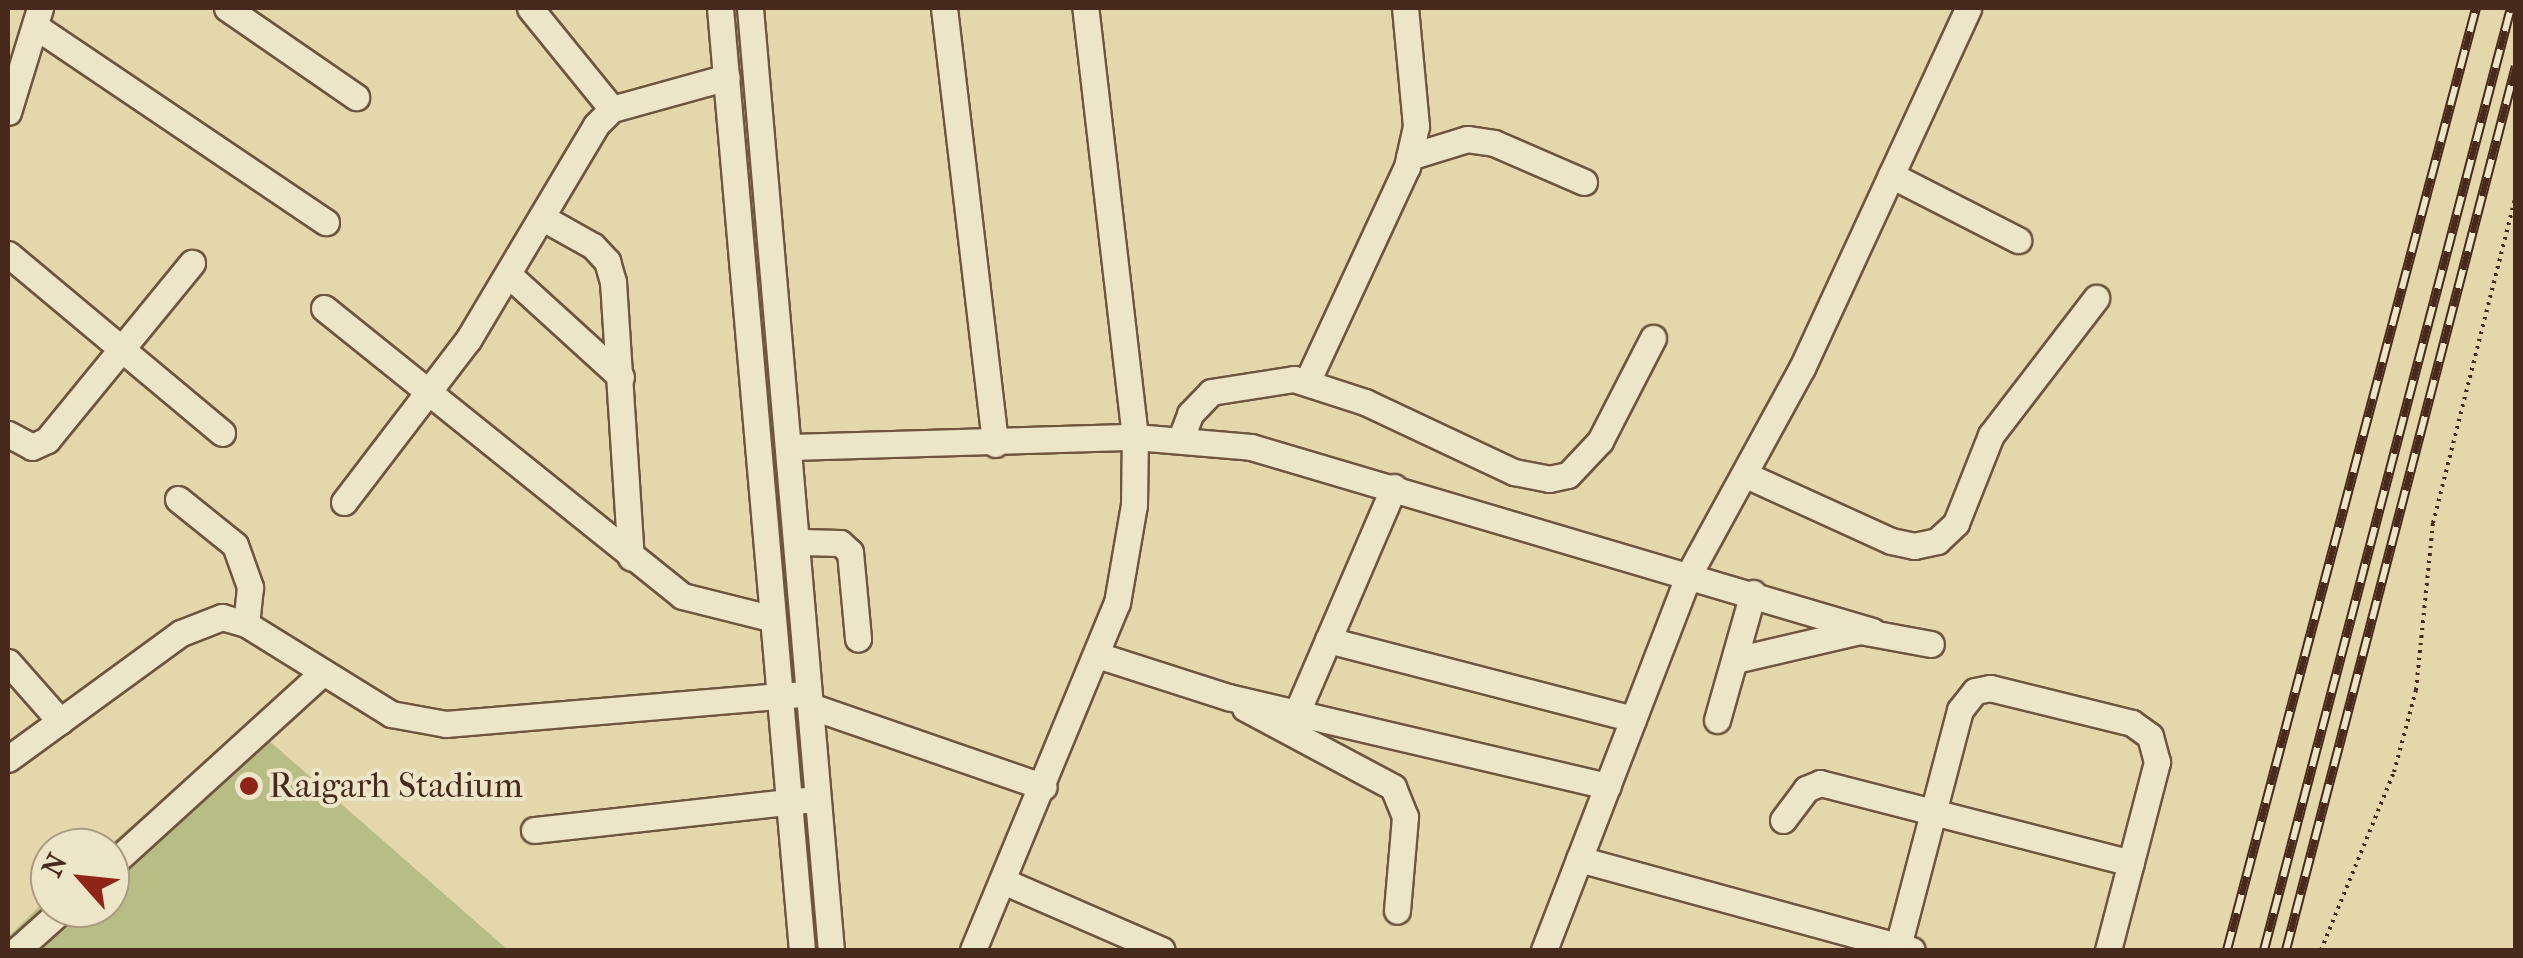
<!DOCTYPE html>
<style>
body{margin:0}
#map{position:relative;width:2523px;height:958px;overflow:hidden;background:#e4d7ab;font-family:"IM FELL French Canon",serif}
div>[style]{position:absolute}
.green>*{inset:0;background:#b8bd86}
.path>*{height:4px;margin-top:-2px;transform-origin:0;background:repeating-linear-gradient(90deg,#472a1c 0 2.5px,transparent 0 7.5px)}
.roads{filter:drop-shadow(2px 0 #6e5540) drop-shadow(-2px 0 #6e5540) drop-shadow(0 2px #6e5540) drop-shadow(0 -2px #6e5540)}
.minor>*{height:25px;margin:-12.5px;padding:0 12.5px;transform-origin:12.5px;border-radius:12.5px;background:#ede5c8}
.rail>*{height:10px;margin-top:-5px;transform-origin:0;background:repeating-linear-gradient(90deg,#ede5c8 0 19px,#472a1c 0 38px);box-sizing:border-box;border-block:2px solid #472a1c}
.dots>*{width:28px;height:28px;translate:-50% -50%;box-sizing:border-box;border:5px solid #ede5c8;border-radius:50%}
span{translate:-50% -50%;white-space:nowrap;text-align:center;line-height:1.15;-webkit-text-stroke:8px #ede5c8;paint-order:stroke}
.poi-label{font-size:35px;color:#472a1c}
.left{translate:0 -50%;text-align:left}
.frame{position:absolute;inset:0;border:10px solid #472a1c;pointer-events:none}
.north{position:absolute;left:30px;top:828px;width:100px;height:100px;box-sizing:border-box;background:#ede5c8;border:2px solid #ab9a83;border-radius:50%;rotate:297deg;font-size:28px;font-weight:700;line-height:40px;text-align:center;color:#472a1c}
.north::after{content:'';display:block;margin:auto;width:35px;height:45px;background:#8f2418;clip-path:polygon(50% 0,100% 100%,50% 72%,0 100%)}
</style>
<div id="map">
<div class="green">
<div style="clip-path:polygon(250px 724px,508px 950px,8px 950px,8px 937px,50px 896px,50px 908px,110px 908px,106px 848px)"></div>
</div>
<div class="path">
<div style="left:2321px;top:950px;width:192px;rotate:-67.7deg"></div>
<div style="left:2394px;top:772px;width:85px;rotate:-75deg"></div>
<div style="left:2416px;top:690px;width:168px;rotate:-84.2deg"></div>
<div style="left:2433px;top:523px;width:337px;rotate:-75.8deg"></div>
</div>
<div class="roads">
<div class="minor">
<div style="left:227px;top:8px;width:157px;rotate:34.6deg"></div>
<div style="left:530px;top:8px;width:130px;rotate:50.9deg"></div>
<div style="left:720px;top:8px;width:946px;rotate:85.03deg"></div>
<div style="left:750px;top:8px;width:945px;rotate:85.09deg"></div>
<div style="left:944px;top:8px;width:439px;rotate:83.3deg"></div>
<div style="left:35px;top:26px;width:351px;rotate:34deg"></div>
<div style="left:8px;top:112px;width:109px;rotate:-72.9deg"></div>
<div style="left:1409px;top:157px;width:61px;rotate:-17.2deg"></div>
<div style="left:1467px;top:139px;width:27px;rotate:8deg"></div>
<div style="left:1494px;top:143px;width:98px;rotate:23.4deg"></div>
<div style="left:1891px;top:175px;width:143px;rotate:27.1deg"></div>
<div style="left:543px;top:218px;width:57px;rotate:29.2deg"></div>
<div style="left:593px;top:246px;width:21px;rotate:47deg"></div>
<div style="left:607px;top:261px;width:22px;rotate:74deg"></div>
<div style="left:613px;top:282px;width:276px;rotate:86.3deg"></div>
<div style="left:8px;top:254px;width:279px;rotate:39.9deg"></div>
<div style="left:510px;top:276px;width:150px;rotate:42.3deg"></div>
<div style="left:324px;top:308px;width:459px;rotate:38.8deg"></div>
<div style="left:682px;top:596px;width:91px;rotate:14deg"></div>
<div style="left:1307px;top:382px;width:237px;rotate:-65.1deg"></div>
<div style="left:1407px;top:167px;width:42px;rotate:-77.6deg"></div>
<div style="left:1416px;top:126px;width:119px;rotate:-95.3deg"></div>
<div style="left:8px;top:434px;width:27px;rotate:28deg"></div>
<div style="left:32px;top:447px;width:17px;rotate:-25deg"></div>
<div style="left:47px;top:440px;width:229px;rotate:-50.7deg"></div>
<div style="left:1181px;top:438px;width:26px;rotate:-69deg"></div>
<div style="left:1190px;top:414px;width:30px;rotate:-46deg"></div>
<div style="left:1211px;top:392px;width:84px;rotate:-8.9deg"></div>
<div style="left:1294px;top:379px;width:75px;rotate:17.9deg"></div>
<div style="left:1365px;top:402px;width:165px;rotate:25.2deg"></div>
<div style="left:1514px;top:472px;width:36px;rotate:11deg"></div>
<div style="left:1549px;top:479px;width:19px;rotate:-12deg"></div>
<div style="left:1568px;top:475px;width:47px;rotate:-46.7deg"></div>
<div style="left:1600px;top:441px;width:116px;rotate:-62.8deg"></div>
<div style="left:791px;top:447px;width:344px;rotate:-1.7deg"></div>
<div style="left:1135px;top:437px;width:116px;rotate:4.9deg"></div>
<div style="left:1251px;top:447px;width:648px;rotate:16.5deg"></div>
<div style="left:1746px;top:475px;width:159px;rotate:24.5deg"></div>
<div style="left:1891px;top:541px;width:24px;rotate:12deg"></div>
<div style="left:1914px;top:546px;width:24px;rotate:-12deg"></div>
<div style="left:1937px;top:541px;width:26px;rotate:-43deg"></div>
<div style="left:1956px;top:523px;width:95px;rotate:-68.3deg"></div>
<div style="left:1991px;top:435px;width:173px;rotate:-52.5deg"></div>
<div style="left:178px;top:499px;width:73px;rotate:38.9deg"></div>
<div style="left:235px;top:545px;width:45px;rotate:70.3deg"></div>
<div style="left:250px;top:587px;width:37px;rotate:96deg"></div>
<div style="left:344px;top:502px;width:204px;rotate:-52.6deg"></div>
<div style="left:468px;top:340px;width:250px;rotate:-59.2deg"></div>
<div style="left:596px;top:125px;width:23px;rotate:-45deg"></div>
<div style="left:612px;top:109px;width:119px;rotate:-15.5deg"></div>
<div style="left:800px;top:542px;width:40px;rotate:1.4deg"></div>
<div style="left:840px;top:543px;width:13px;rotate:42deg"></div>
<div style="left:850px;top:552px;width:87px;rotate:84.7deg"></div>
<div style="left:1328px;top:640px;width:315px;rotate:14.5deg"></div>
<div style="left:1097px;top:655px;width:138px;rotate:17.8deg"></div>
<div style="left:1228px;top:697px;width:390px;rotate:13.2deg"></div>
<div style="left:1735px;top:660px;width:128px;rotate:-13.1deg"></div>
<div style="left:1860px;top:631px;width:72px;rotate:10.4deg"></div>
<div style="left:8px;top:662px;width:79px;rotate:48.6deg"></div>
<div style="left:813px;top:707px;width:244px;rotate:19.1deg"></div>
<div style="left:1245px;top:708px;width:168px;rotate:28.1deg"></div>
<div style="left:1393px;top:787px;width:32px;rotate:68deg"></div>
<div style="left:1405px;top:817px;width:94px;rotate:94.9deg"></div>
<div style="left:1297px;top:712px;width:245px;rotate:-66.7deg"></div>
<div style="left:1717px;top:720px;width:132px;rotate:-74.2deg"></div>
<div style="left:8px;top:759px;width:214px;rotate:-36.1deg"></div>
<div style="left:181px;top:633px;width:44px;rotate:-21.3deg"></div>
<div style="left:222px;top:617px;width:25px;rotate:16deg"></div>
<div style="left:246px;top:624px;width:171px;rotate:31.8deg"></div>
<div style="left:391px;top:714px;width:56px;rotate:10.3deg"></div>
<div style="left:446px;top:724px;width:350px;rotate:-4.8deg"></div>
<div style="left:1783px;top:820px;width:39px;rotate:-53deg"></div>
<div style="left:1806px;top:789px;width:15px;rotate:-23deg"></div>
<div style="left:1820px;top:783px;width:321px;rotate:14.4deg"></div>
<div style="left:534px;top:830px;width:273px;rotate:-6.3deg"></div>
<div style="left:1579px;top:859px;width:345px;rotate:15.3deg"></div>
<div style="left:110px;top:866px;width:288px;rotate:-42.3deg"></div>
<div style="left:1003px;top:881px;width:173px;rotate:23.5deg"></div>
<div style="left:17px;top:950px;width:63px;rotate:-41.8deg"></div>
<div style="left:973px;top:950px;width:376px;rotate:-67.5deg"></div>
<div style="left:1117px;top:603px;width:99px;rotate:-80.2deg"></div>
<div style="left:1134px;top:505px;width:68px;rotate:-89.2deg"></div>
<div style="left:1135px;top:437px;width:432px;rotate:-96.6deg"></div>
<div style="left:1544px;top:950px;width:403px;rotate:-68.9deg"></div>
<div style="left:1689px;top:574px;width:235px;rotate:-61.3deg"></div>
<div style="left:1802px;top:368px;width:396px;rotate:-65.2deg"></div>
<div style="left:1897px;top:950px;width:248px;rotate:-75.3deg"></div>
<div style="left:1960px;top:710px;width:24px;rotate:-52deg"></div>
<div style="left:1975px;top:691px;width:15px;rotate:-11deg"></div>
<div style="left:1990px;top:688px;width:146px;rotate:13.8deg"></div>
<div style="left:2132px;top:723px;width:22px;rotate:36deg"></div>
<div style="left:2150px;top:736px;width:27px;rotate:75deg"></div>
<div style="left:2157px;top:762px;width:194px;rotate:104.6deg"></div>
</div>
</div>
<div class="rail">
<div style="left:2227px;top:950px;width:974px;rotate:-75.19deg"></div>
<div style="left:2264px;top:950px;width:974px;rotate:-75.31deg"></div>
<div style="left:2286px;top:950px;width:913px;rotate:-75.42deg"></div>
</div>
<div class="dots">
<div style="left:249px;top:786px;background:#8f2418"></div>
</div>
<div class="poi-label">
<span class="left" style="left:269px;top:786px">Raigarh Stadium</span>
</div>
<div class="frame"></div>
<div class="north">N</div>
</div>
